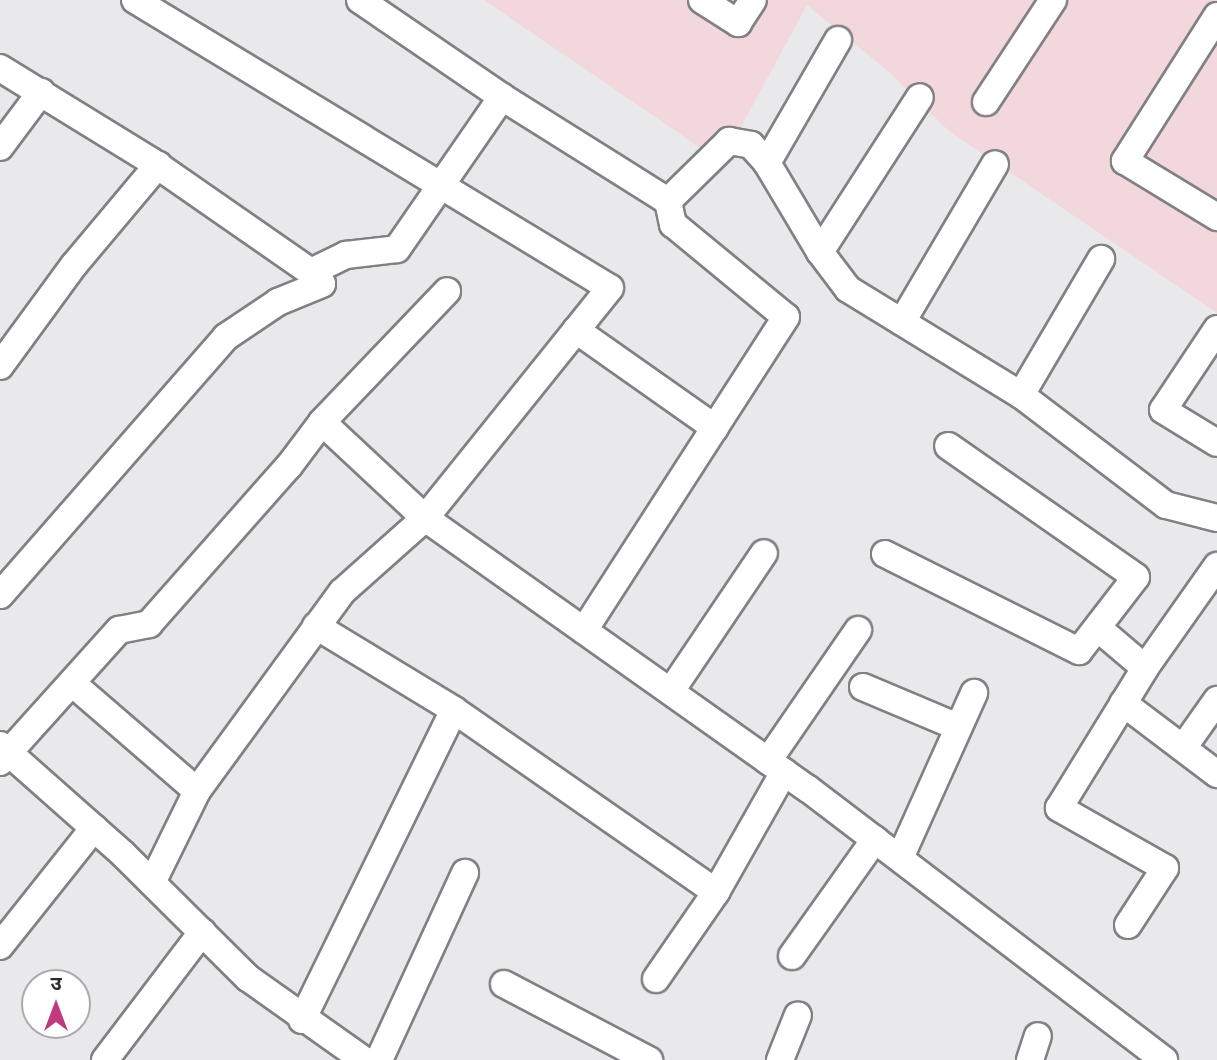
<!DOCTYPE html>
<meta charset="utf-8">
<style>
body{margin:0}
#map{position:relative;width:1217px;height:1060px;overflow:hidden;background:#e9e9ec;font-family:"Sofia Sans Condensed","Noto Sans Devanagari",sans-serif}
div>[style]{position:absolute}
.commercial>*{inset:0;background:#f2d7dd}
.roads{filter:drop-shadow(2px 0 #818184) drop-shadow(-2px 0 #818184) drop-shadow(0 2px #818184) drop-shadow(0 -2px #818184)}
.minor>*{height:26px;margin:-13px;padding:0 13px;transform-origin:13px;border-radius:13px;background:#fff}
span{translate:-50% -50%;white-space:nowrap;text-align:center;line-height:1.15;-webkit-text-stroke:6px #fff;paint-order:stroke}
.north{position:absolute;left:21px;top:969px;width:70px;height:70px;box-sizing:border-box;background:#fff;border:2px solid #ababab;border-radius:50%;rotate:0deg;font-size:19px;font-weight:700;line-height:28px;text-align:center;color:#2c2c2d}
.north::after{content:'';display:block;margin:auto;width:24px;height:32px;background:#bf3b7f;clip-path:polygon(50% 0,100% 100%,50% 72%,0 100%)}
</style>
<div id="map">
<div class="commercial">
<div style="clip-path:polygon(484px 0,1217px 0,1217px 313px,949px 131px,889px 72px,807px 5px,740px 129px,702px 149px)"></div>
</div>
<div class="roads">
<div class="minor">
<div style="left:135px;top:0;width:555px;rotate:31.23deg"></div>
<div style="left:610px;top:288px;width:295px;rotate:128.8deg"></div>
<div style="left:425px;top:518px;width:111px;rotate:138.3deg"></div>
<div style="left:342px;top:592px;width:246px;rotate:126.1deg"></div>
<div style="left:197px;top:791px;width:102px;rotate:116.1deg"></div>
<div style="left:360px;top:0;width:172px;rotate:34.3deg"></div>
<div style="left:502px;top:97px;width:196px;rotate:32.1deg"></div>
<div style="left:668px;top:201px;width:24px;rotate:78deg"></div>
<div style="left:673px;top:224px;width:146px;rotate:39.5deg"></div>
<div style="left:786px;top:317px;width:373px;rotate:122.8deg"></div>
<div style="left:702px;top:0;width:43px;rotate:32.6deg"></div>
<div style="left:738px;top:23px;width:27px;rotate:-57deg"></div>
<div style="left:1217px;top:16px;width:172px;rotate:122.4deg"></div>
<div style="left:1125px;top:161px;width:108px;rotate:31.3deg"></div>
<div style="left:0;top:68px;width:177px;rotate:31.6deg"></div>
<div style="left:151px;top:161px;width:195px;rotate:34.8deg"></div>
<div style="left:311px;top:272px;width:16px;rotate:47deg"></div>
<div style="left:322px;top:284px;width:48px;rotate:157.8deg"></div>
<div style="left:278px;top:302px;width:63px;rotate:146.1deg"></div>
<div style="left:226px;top:337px;width:343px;rotate:131.2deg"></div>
<div style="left:986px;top:102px;width:122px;rotate:-56.7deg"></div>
<div style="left:0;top:147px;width:69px;rotate:-53.3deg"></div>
<div style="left:767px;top:163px;width:142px;rotate:-60deg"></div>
<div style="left:668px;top:201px;width:86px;rotate:-44.5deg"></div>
<div style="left:729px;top:141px;width:22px;rotate:10deg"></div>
<div style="left:751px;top:145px;width:24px;rotate:48deg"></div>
<div style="left:767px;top:163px;width:104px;rotate:59.2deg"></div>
<div style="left:820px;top:252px;width:46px;rotate:52.9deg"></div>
<div style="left:848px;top:289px;width:203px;rotate:31.5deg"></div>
<div style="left:1021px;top:395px;width:182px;rotate:37.2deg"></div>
<div style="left:1166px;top:505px;width:53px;rotate:14.3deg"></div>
<div style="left:820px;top:252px;width:184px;rotate:-57.2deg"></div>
<div style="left:311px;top:272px;width:39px;rotate:-26deg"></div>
<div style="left:346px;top:255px;width:51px;rotate:-6.7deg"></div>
<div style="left:397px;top:249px;width:185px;rotate:-55.4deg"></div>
<div style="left:902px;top:322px;width:183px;rotate:-59.5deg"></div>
<div style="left:1217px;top:329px;width:97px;rotate:123.7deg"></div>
<div style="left:1163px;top:410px;width:63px;rotate:31.4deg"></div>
<div style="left:576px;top:330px;width:170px;rotate:35.2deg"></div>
<div style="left:0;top:366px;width:125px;rotate:-53.8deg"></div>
<div style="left:74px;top:265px;width:131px;rotate:-50deg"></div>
<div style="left:1021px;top:395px;width:158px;rotate:-59.5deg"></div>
<div style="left:322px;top:422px;width:141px;rotate:43deg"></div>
<div style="left:425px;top:518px;width:468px;rotate:35.3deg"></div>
<div style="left:807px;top:788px;width:449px;rotate:37.3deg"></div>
<div style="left:885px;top:554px;width:217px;rotate:26.6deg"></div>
<div style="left:1079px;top:651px;width:93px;rotate:-52.4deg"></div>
<div style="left:1136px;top:577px;width:229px;rotate:-145.1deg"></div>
<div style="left:316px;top:626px;width:162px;rotate:31.3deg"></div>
<div style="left:454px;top:710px;width:319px;rotate:34.8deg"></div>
<div style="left:1099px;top:629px;width:60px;rotate:40.3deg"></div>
<div style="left:72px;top:683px;width:165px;rotate:40.8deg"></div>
<div style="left:863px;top:687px;width:103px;rotate:22.8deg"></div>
<div style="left:671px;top:691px;width:166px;rotate:-56deg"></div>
<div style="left:1123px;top:703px;width:118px;rotate:37.1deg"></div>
<div style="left:0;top:745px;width:164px;rotate:41.5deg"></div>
<div style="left:123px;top:854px;width:176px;rotate:44.8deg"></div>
<div style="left:248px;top:978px;width:142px;rotate:35.3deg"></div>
<div style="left:1183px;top:748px;width:59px;rotate:-54.7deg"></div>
<div style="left:768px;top:761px;width:159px;rotate:-55.5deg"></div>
<div style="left:0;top:762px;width:178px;rotate:-48deg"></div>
<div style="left:119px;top:630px;width:31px;rotate:-11deg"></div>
<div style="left:149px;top:624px;width:211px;rotate:-48.5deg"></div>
<div style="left:289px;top:466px;width:55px;rotate:-53.1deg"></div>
<div style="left:322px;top:422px;width:181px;rotate:-46.3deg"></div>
<div style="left:900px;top:858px;width:181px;rotate:-65.8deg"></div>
<div style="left:1128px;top:925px;width:68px;rotate:-57deg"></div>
<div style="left:1165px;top:868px;width:122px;rotate:-150.5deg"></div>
<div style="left:1059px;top:808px;width:164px;rotate:-58.4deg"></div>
<div style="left:1145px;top:668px;width:125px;rotate:-54.8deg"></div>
<div style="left:0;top:946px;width:151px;rotate:-51.5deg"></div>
<div style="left:792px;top:956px;width:143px;rotate:-54.6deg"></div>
<div style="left:656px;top:979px;width:106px;rotate:-55.4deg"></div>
<div style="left:716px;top:892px;width:138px;rotate:-60.5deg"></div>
<div style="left:504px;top:984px;width:164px;rotate:27.7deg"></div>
<div style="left:302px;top:1020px;width:345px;rotate:-63.9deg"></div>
<div style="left:105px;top:1060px;width:161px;rotate:-52.8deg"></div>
<div style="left:379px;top:1060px;width:206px;rotate:-65.3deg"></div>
<div style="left:780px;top:1060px;width:48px;rotate:-68.2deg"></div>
<div style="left:1030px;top:1060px;width:25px;rotate:-72deg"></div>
</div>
</div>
<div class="north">उ</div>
</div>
